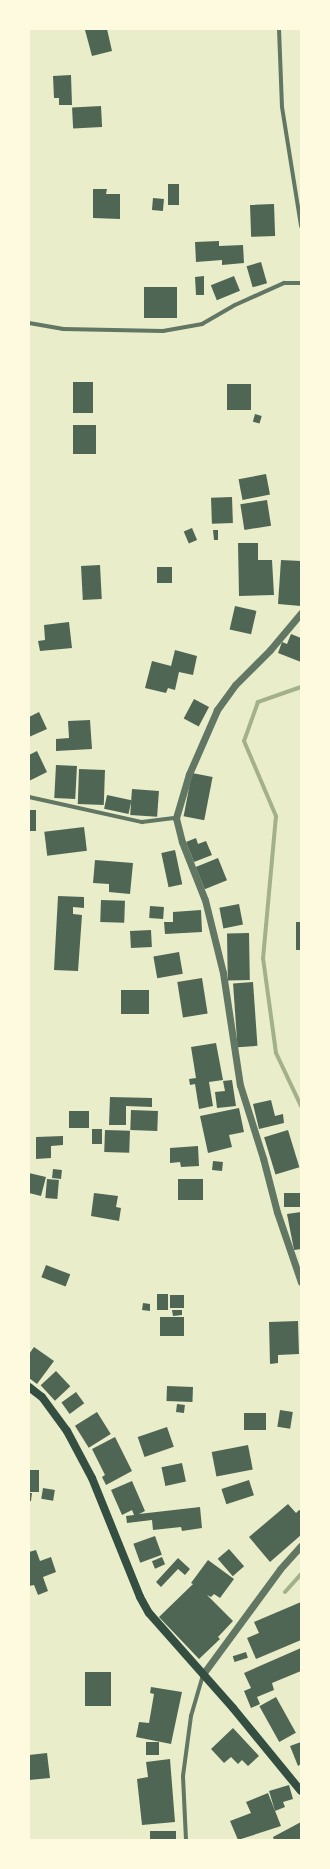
<!DOCTYPE html>
<style>
body{margin:0}
#map{position:relative;width:330px;height:1869px;overflow:hidden;background:#e9edc9;font-family:"Sofia Sans Condensed",sans-serif}
div>[style]{position:absolute}
.stream>*{height:4px;margin:-2px;padding:0 2px;transform-origin:2px;border-radius:2px;background:#a3b18a}
.building>*{inset:0;background:#4f6655;transform-origin:0 0}
.minor>*{height:4px;margin:-2px;padding:0 2px;transform-origin:2px;border-radius:2px;background:#617663}
.tertiary>*{height:7px;margin:-3.5px;padding:0 3.5px;transform-origin:3.5px;border-radius:3.5px;background:#617663}
.secondary>*{height:8px;margin:-4px;padding:0 4px;transform-origin:4px;border-radius:4px;background:#344e41}
span{translate:-50% -50%;white-space:nowrap;text-align:center;line-height:1.15;-webkit-text-stroke:3px #fefae0;paint-order:stroke}
.frame{position:absolute;inset:0;border:30px solid #fefae0;pointer-events:none}
</style>
<div id="map">
<div class="stream">
<div style="left:301px;top:687px;width:46px;rotate:160.8deg"></div>
<div style="left:258px;top:702px;width:41px;rotate:109.7deg"></div>
<div style="left:244px;top:741px;width:82px;rotate:66.9deg"></div>
<div style="left:276px;top:816px;width:143px;rotate:95.2deg"></div>
<div style="left:263px;top:958px;width:96px;rotate:82.2deg"></div>
<div style="left:276px;top:1053px;width:59px;rotate:64.7deg"></div>
<div style="left:285px;top:1592px;width:24px;rotate:-48deg"></div>
</div>
<div class="building">
<div style="clip-path:polygon(91px 29px,107px 29px,112px 51px,92px 56px,85px 30px)"></div>
<div style="clip-path:polygon(71px 75px,72px 105px,59px 105px,59px 98px,54px 98px,53px 76px)"></div>
<div style="left:101px;top:106px;width:21px;height:29px;rotate:87deg"></div>
<div style="left:168px;top:184px;width:11px;height:21px"></div>
<div style="clip-path:polygon(93px 189px,107px 189px,106px 194px,120px 194px,120px 219px,93px 218px)"></div>
<div style="left:153px;top:198px;width:11px;height:12px;rotate:5deg"></div>
<div style="left:274px;top:204px;width:32px;height:24px;rotate:88deg"></div>
<div style="clip-path:polygon(219px 241px,219px 246px,243px 245px,244px 263px,222px 265px,222px 260px,196px 262px,195px 242px)"></div>
<div style="left:261px;top:262px;width:22px;height:15px;rotate:74deg"></div>
<div style="clip-path:polygon(204px 276px,204px 295px,196px 295px,195px 277px)"></div>
<div style="left:234px;top:276px;width:16px;height:25px;rotate:68deg"></div>
<div style="left:144px;top:287px;width:33px;height:31px"></div>
<div style="left:93px;top:382px;width:31px;height:20px;rotate:90deg"></div>
<div style="left:227px;top:384px;width:24px;height:26px"></div>
<div style="left:255px;top:414px;width:7px;height:8px;rotate:16deg"></div>
<div style="left:73px;top:425px;width:23px;height:29px"></div>
<div style="left:266px;top:474px;width:21px;height:28px;rotate:79deg"></div>
<div style="left:232px;top:497px;width:26px;height:21px;rotate:88deg"></div>
<div style="left:267px;top:500px;width:26px;height:27px;rotate:81deg"></div>
<div style="left:192px;top:528px;width:13px;height:9px;rotate:67deg"></div>
<div style="clip-path:polygon(213px 530px,218px 530px,218px 540px,214px 540px)"></div>
<div style="clip-path:polygon(238px 543px,258px 543px,258px 560px,272px 560px,274px 595px,239px 596px)"></div>
<div style="clip-path:polygon(281px 560px,301px 561px,301px 606px,278px 604px)"></div>
<div style="left:100px;top:565px;width:34px;height:19px;rotate:87deg"></div>
<div style="left:157px;top:567px;width:15px;height:16px"></div>
<div style="left:235px;top:606px;width:22px;height:24px;rotate:13deg"></div>
<div style="clip-path:polygon(69px 622px,72px 648px,40px 651px,38px 641px,45px 640px,44px 625px)"></div>
<div style="clip-path:polygon(291px 634px,301px 638px,301px 662px,278px 653px,282px 642px,287px 644px)"></div>
<div style="clip-path:polygon(175px 650px,197px 656px,193px 675px,179px 672px,175px 690px,168px 688px,166px 693px,145px 688px,152px 661px,171px 666px)"></div>
<div style="left:194px;top:699px;width:17px;height:22px;rotate:28deg"></div>
<div style="clip-path:polygon(39px 712px,47px 729px,29px 737px,29px 717px)"></div>
<div style="clip-path:polygon(90px 720px,92px 749px,56px 751px,56px 739px,69px 738px,68px 721px)"></div>
<div style="clip-path:polygon(37px 751px,47px 772px,29px 781px,29px 755px)"></div>
<div style="left:56px;top:765px;width:21px;height:33px;rotate:3deg"></div>
<div style="left:79px;top:769px;width:26px;height:35px;rotate:2deg"></div>
<div style="left:192px;top:773px;width:21px;height:44px;rotate:11deg"></div>
<div style="left:132px;top:789px;width:27px;height:26px;rotate:4deg"></div>
<div style="left:107px;top:795px;width:25px;height:14px;rotate:12deg"></div>
<div style="left:29px;top:810px;width:7px;height:21px"></div>
<div style="left:84px;top:827px;width:24px;height:40px;rotate:83deg"></div>
<div style="clip-path:polygon(196px 838px,198px 844px,206px 841px,212px 855px,194px 862px,186px 842px)"></div>
<div style="left:175px;top:850px;width:35px;height:14px;rotate:78deg"></div>
<div style="left:218px;top:858px;width:24px;height:24px;rotate:68deg"></div>
<div style="clip-path:polygon(95px 860px,133px 863px,130px 894px,109px 892px,109px 884px,93px 883px)"></div>
<div style="clip-path:polygon(58px 896px,84px 897px,84px 908px,73px 907px,73px 914px,82px 915px,78px 971px,54px 970px)"></div>
<div style="left:101px;top:900px;width:24px;height:22px;rotate:2deg"></div>
<div style="left:239px;top:904px;width:21px;height:20px;rotate:79deg"></div>
<div style="left:150px;top:906px;width:14px;height:12px;rotate:4deg"></div>
<div style="clip-path:polygon(201px 910px,202px 932px,165px 934px,164px 922px,173px 922px,173px 912px)"></div>
<div style="left:296px;top:922px;width:5px;height:28px"></div>
<div style="left:151px;top:930px;width:17px;height:21px;rotate:87deg"></div>
<div style="left:249px;top:933px;width:47px;height:22px;rotate:89deg"></div>
<div style="left:179px;top:952px;width:22px;height:26px;rotate:80deg"></div>
<div style="left:202px;top:978px;width:36px;height:25px;rotate:81deg"></div>
<div style="left:253px;top:982px;width:64px;height:20px;rotate:86deg"></div>
<div style="left:149px;top:990px;width:24px;height:28px;rotate:90deg"></div>
<div style="clip-path:polygon(216px 1043px,223px 1080px,209px 1082px,213px 1106px,199px 1109px,195px 1084px,190px 1085px,189px 1079px,196px 1078px,191px 1047px)"></div>
<div style="clip-path:polygon(232px 1080px,236px 1106px,217px 1108px,215px 1092px,225px 1091px,223px 1081px)"></div>
<div style="clip-path:polygon(110px 1097px,152px 1098px,152px 1107px,126px 1106px,126px 1125px,109px 1125px)"></div>
<div style="clip-path:polygon(271px 1100px,275px 1116px,283px 1114px,284px 1123px,259px 1129px,253px 1104px)"></div>
<div style="clip-path:polygon(239px 1108px,244px 1132px,229px 1135px,232px 1147px,208px 1153px,200px 1116px)"></div>
<div style="left:131px;top:1110px;width:27px;height:20px;rotate:2deg"></div>
<div style="left:69px;top:1111px;width:20px;height:17px"></div>
<div style="left:92px;top:1129px;width:10px;height:15px"></div>
<div style="left:105px;top:1130px;width:25px;height:22px;rotate:2deg"></div>
<div style="left:288px;top:1130px;width:39px;height:25px;rotate:73deg"></div>
<div style="clip-path:polygon(63px 1136px,63px 1145px,51px 1146px,51px 1158px,36px 1159px,36px 1137px)"></div>
<div style="clip-path:polygon(198px 1146px,199px 1166px,181px 1167px,180px 1162px,170px 1163px,170px 1148px)"></div>
<div style="left:213px;top:1161px;width:10px;height:9px;rotate:6deg"></div>
<div style="left:53px;top:1169px;width:9px;height:9px;rotate:6deg"></div>
<div style="clip-path:polygon(29px 1173px,46px 1177px,41px 1196px,29px 1193px)"></div>
<div style="left:47px;top:1179px;width:12px;height:19px;rotate:5deg"></div>
<div style="left:203px;top:1179px;width:21px;height:25px;rotate:90deg"></div>
<div style="clip-path:polygon(94px 1193px,118px 1196px,116px 1207px,121px 1208px,119px 1221px,91px 1216px)"></div>
<div style="left:301px;top:1193px;width:14px;height:17px;rotate:90deg"></div>
<div style="clip-path:polygon(301px 1212px,301px 1249px,294px 1250px,287px 1214px)"></div>
<div style="left:46px;top:1265px;width:26px;height:13px;rotate:21deg"></div>
<div style="left:157px;top:1294px;width:11px;height:16px"></div>
<div style="left:170px;top:1295px;width:14px;height:13px"></div>
<div style="clip-path:polygon(143px 1303px,150px 1304px,150px 1311px,142px 1310px)"></div>
<div style="clip-path:polygon(172px 1310px,182px 1310px,182px 1315px,173px 1316px)"></div>
<div style="left:160px;top:1317px;width:24px;height:19px"></div>
<div style="clip-path:polygon(298px 1321px,299px 1354px,278px 1355px,278px 1363px,270px 1364px,269px 1322px)"></div>
<div style="clip-path:polygon(34px 1347px,54px 1361px,37px 1384px,29px 1378px,29px 1354px)"></div>
<div style="left:56px;top:1371px;width:21px;height:21px;rotate:47deg"></div>
<div style="left:167px;top:1386px;width:26px;height:15px;rotate:2deg"></div>
<div style="left:76px;top:1392px;width:14px;height:18px;rotate:54deg"></div>
<div style="left:177px;top:1404px;width:8px;height:8px;rotate:7deg"></div>
<div style="left:280px;top:1410px;width:13px;height:17px;rotate:9deg"></div>
<div style="left:97px;top:1412px;width:26px;height:26px;rotate:58deg"></div>
<div style="left:244px;top:1413px;width:22px;height:17px"></div>
<div style="left:167px;top:1427px;width:21px;height:31px;rotate:71deg"></div>
<div style="clip-path:polygon(115px 1437px,132px 1471px,106px 1485px,102px 1477px,105px 1475px,92px 1449px)"></div>
<div style="left:248px;top:1445px;width:25px;height:37px;rotate:79deg"></div>
<div style="left:182px;top:1463px;width:19px;height:21px;rotate:78deg"></div>
<div style="left:29px;top:1470px;width:10px;height:22px"></div>
<div style="left:249px;top:1480px;width:16px;height:29px;rotate:72deg"></div>
<div style="clip-path:polygon(132px 1481px,145px 1511px,139px 1514px,200px 1507px,202px 1528px,182px 1531px,181px 1527px,153px 1530px,152px 1520px,127px 1523px,126px 1516px,134px 1515px,132px 1510px,122px 1515px,111px 1490px)"></div>
<div style="left:43px;top:1488px;width:12px;height:11px;rotate:9deg"></div>
<div style="clip-path:polygon(29px 1493px,32px 1493px,31px 1501px,29px 1501px)"></div>
<div style="clip-path:polygon(288px 1504px,296px 1513px,299px 1510px,301px 1511px,301px 1535px,270px 1562px,249px 1537px)"></div>
<div style="left:155px;top:1536px;width:20px;height:23px;rotate:70deg"></div>
<div style="left:229px;top:1549px;width:23px;height:15px;rotate:49deg"></div>
<div style="clip-path:polygon(36px 1550px,40px 1561px,51px 1557px,56px 1572px,43px 1577px,48px 1591px,38px 1595px,34px 1585px,29px 1586px,29px 1552px)"></div>
<div style="left:162px;top:1557px;width:8px;height:11px;rotate:67deg"></div>
<div style="clip-path:polygon(178px 1558px,190px 1569px,185px 1575px,178px 1569px,161px 1587px,156px 1582px)"></div>
<div style="clip-path:polygon(208px 1560px,234px 1579px,220px 1598px,214px 1594px,211px 1597px,207px 1595px,233px 1621px,218px 1637px,220px 1639px,199px 1659px,159px 1617px,193px 1584px,191px 1583px)"></div>
<div style="clip-path:polygon(301px 1602px,301px 1640px,256px 1659px,247px 1638px,259px 1633px,254px 1622px)"></div>
<div style="clip-path:polygon(301px 1648px,301px 1671px,272px 1683px,274px 1690px,257px 1697px,260px 1704px,251px 1708px,244px 1691px,251px 1688px,244px 1673px)"></div>
<div style="left:246px;top:1652px;width:6px;height:14px;rotate:72deg"></div>
<div style="left:85px;top:1672px;width:26px;height:34px"></div>
<div style="clip-path:polygon(151px 1687px,182px 1692px,171px 1744px,136px 1737px,139px 1722px,149px 1723px,154px 1694px,150px 1693px)"></div>
<div style="left:276px;top:1697px;width:41px;height:19px;rotate:61deg"></div>
<div style="clip-path:polygon(233px 1728px,259px 1756px,248px 1766px,242px 1760px,238px 1764px,231px 1757px,224px 1763px,211px 1749px)"></div>
<div style="left:146px;top:1742px;width:13px;height:13px"></div>
<div style="clip-path:polygon(301px 1742px,301px 1764px,298px 1766px,290px 1746px)"></div>
<div style="clip-path:polygon(47px 1753px,50px 1778px,29px 1780px,29px 1755px)"></div>
<div style="clip-path:polygon(170px 1759px,175px 1822px,142px 1825px,137px 1779px,148px 1777px,146px 1762px)"></div>
<div style="clip-path:polygon(289px 1785px,293px 1799px,283px 1802px,285px 1807px,275px 1811px,269px 1791px)"></div>
<div style="clip-path:polygon(268px 1793px,281px 1826px,238px 1840px,230px 1821px,251px 1813px,246px 1802px)"></div>
<div style="clip-path:polygon(301px 1822px,301px 1840px,274px 1840px,273px 1837px)"></div>
<div style="left:150px;top:1831px;width:26px;height:9px"></div>
</div>
<div class="minor">
<div style="left:279px;top:29px;width:78px;rotate:87.8deg"></div>
<div style="left:282px;top:107px;width:121px;rotate:80.9deg"></div>
<div style="left:29px;top:323px;width:35px;rotate:10deg"></div>
<div style="left:63px;top:329px;width:100px;rotate:1.1deg"></div>
<div style="left:163px;top:331px;width:40px;rotate:-10deg"></div>
<div style="left:202px;top:324px;width:38px;rotate:-30deg"></div>
<div style="left:235px;top:305px;width:54px;rotate:-24.2deg"></div>
<div style="left:284px;top:283px;width:17px"></div>
<div style="left:29px;top:797px;width:116px;rotate:12.5deg"></div>
<div style="left:142px;top:822px;width:34px;rotate:-7deg"></div>
<div style="left:186px;top:1840px;width:64px;rotate:-92.7deg"></div>
<div style="left:183px;top:1776px;width:61px;rotate:-82.4deg"></div>
<div style="left:191px;top:1716px;width:43px;rotate:-73.7deg"></div>
</div>
<div class="tertiary">
<div style="left:301px;top:613px;width:48px;rotate:130deg"></div>
<div style="left:270px;top:650px;width:49px;rotate:135deg"></div>
<div style="left:235px;top:685px;width:31px;rotate:126deg"></div>
<div style="left:217px;top:710px;width:70px;rotate:113.6deg"></div>
<div style="left:189px;top:774px;width:46px;rotate:106.5deg"></div>
<div style="left:176px;top:818px;width:25px;rotate:76deg"></div>
<div style="left:182px;top:842px;width:62px;rotate:68.4deg"></div>
<div style="left:205px;top:900px;width:75px;rotate:76.1deg"></div>
<div style="left:223px;top:973px;width:113px;rotate:81.4deg"></div>
<div style="left:240px;top:1085px;width:77px;rotate:72.5deg"></div>
<div style="left:263px;top:1158px;width:56px;rotate:75.5deg"></div>
<div style="left:277px;top:1212px;width:74px;rotate:71.1deg"></div>
<div style="left:203px;top:1674px;width:130px;rotate:-53.7deg"></div>
<div style="left:280px;top:1569px;width:31px;rotate:-48deg"></div>
</div>
<div class="secondary">
<div style="left:29px;top:1387px;width:16px;rotate:38deg"></div>
<div style="left:42px;top:1397px;width:42px;rotate:53.7deg"></div>
<div style="left:67px;top:1431px;width:53px;rotate:62deg"></div>
<div style="left:92px;top:1478px;width:128px;rotate:68deg"></div>
<div style="left:140px;top:1597px;width:18px;rotate:61deg"></div>
<div style="left:149px;top:1613px;width:127px;rotate:48.5deg"></div>
<div style="left:233px;top:1708px;width:107px;rotate:50.7deg"></div>
</div>
<div class="frame"></div>
</div>
